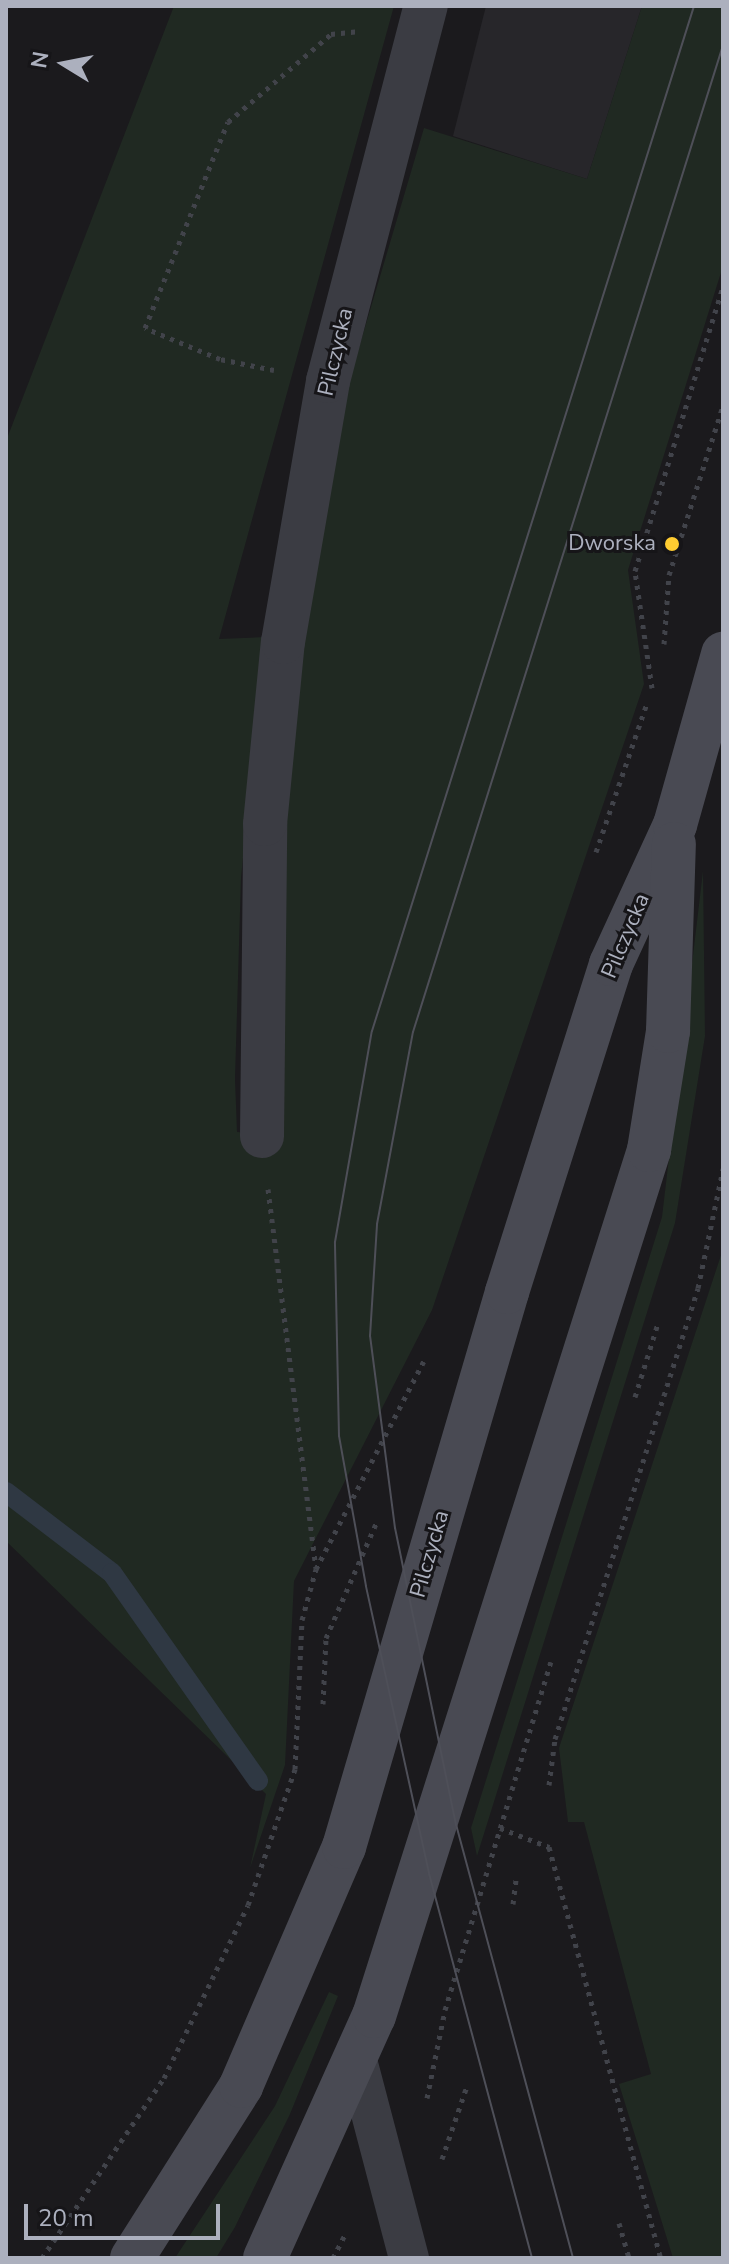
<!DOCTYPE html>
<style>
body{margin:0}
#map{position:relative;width:729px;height:2264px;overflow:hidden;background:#1b1a1d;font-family:"Nunito Sans",sans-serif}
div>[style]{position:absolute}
.built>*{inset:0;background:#27262a}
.green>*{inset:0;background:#202922}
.stream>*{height:20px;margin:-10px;padding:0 10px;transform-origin:10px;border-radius:10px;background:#2f3843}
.path>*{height:5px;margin-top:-2.5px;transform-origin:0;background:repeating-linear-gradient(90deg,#41434a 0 4px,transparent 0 10px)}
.lane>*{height:40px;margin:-20px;padding:0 20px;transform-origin:20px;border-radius:20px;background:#3b3c43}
.street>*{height:44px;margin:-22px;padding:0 22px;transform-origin:22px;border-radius:22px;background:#3b3c43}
.secondary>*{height:44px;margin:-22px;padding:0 22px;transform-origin:22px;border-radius:22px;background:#494a53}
.tram>*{height:2px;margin:-1px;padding:0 1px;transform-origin:1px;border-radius:1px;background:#4e4f58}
.dots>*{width:22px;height:22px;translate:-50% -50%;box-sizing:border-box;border:4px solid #161518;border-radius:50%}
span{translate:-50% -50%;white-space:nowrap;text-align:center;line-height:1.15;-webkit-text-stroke:6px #161518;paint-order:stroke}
.street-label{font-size:22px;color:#acb0be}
.poi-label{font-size:22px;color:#acb0be}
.right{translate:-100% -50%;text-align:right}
.frame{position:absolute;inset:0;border:8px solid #acb0be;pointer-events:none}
.north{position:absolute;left:24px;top:24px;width:80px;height:80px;-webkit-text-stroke:6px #161518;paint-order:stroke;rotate:280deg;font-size:22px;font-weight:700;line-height:32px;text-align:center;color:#acb0be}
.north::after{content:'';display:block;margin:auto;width:28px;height:36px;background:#acb0be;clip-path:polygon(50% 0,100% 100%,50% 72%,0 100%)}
.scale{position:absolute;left:24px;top:2204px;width:196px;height:36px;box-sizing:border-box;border:4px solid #acb0be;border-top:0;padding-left:10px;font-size:24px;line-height:28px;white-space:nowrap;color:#acb0be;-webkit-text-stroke:6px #161518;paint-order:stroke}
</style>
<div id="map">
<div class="built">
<div style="clip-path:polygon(486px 6px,642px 6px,587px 179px,453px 136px)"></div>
</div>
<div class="green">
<div style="clip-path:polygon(174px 6px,394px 6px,219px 639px,265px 637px,241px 878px,235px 1079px,237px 1132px,276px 1135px,278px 826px,300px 642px,347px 388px,424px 128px,587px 179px,642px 6px,723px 6px,723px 266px,628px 570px,644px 684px,432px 1310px,294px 1581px,285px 1765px,250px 1868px,266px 1794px,6px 1541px,6px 441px)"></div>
<div style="clip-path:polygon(703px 871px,705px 1036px,675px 1223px,477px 1856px,471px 1828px,662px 1217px)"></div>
<div style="clip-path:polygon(723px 1249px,723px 2258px,673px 2258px,619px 2084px,651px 2074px,584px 1822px,568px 1822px,559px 1748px)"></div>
<div style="clip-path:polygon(329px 1992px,338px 1996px,290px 2114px,235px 2227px,216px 2258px,175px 2258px,275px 2106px)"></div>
</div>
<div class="stream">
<div style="left:6px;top:1492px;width:133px;rotate:37.4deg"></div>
<div style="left:112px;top:1573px;width:254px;rotate:54.9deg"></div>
</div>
<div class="path">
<div style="left:274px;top:370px;width:55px;rotate:-168.5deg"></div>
<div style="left:220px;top:359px;width:81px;rotate:-157.5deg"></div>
<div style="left:145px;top:328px;width:222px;rotate:-68.1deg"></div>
<div style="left:228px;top:122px;width:135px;rotate:-40.5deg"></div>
<div style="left:331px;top:34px;width:29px;rotate:-6deg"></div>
<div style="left:664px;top:644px;width:69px;rotate:-85.9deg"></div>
<div style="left:669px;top:575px;width:177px;rotate:-72.3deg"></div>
<div style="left:652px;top:688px;width:118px;rotate:-98.3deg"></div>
<div style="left:635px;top:571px;width:297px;rotate:-72.8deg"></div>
<div style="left:596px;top:852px;width:157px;rotate:-71.1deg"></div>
<div style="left:268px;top:1189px;width:382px;rotate:82.8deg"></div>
<div style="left:635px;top:1397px;width:77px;rotate:-72.7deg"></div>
<div style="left:323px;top:1704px;width:66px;rotate:-87.4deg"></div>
<div style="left:326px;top:1638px;width:128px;rotate:-66.4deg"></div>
<div style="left:549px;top:1785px;width:46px;rotate:-82.6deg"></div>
<div style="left:555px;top:1739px;width:473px;rotate:-72.4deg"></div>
<div style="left:698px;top:1288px;width:122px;rotate:-78.1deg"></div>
<div style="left:500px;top:1828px;width:53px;rotate:21.2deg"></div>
<div style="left:549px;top:1847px;width:426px;rotate:74.8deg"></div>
<div style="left:513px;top:1904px;width:25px;rotate:-83deg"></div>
<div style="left:427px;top:2098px;width:90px;rotate:-78.4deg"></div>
<div style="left:445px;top:2010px;width:364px;rotate:-73.1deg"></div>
<div style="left:442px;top:2159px;width:77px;rotate:-71.1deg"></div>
<div style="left:619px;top:2223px;width:36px;rotate:74deg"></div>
<div style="left:42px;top:2258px;width:217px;rotate:-55.9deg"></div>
<div style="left:164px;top:2078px;width:192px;rotate:-64.1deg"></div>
<div style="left:248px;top:1905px;width:144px;rotate:-70.9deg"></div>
<div style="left:295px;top:1769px;width:149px;rotate:-87.3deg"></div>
<div style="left:302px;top:1620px;width:53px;rotate:-74.6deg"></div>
<div style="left:316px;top:1569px;width:234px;rotate:-62.6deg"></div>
<div style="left:333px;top:2258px;width:28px;rotate:-63deg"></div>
</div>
<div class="lane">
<div style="left:357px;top:2060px;width:205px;rotate:75.3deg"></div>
</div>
<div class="street">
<div style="left:262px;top:1136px;width:312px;rotate:-89.4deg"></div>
<div style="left:265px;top:824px;width:183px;rotate:-84.4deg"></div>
<div style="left:283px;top:642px;width:265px;rotate:-80.2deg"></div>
<div style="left:328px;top:381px;width:388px;rotate:-75.4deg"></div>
</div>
<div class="secondary">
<div style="left:132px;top:2258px;width:204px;rotate:-57.6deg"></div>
<div style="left:241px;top:2086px;width:260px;rotate:-66.7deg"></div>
<div style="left:344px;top:1847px;width:578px;rotate:-73.63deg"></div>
<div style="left:507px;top:1292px;width:344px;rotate:-72.4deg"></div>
<div style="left:611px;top:964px;width:153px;rotate:-65.3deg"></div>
<div style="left:675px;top:825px;width:178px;rotate:-74.3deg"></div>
<div style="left:265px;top:2258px;width:265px;rotate:-65.8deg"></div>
<div style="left:374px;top:2016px;width:909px;rotate:-72.38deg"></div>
<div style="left:649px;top:1150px;width:121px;rotate:-80.9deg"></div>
<div style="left:668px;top:1031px;width:187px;rotate:-88.2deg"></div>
</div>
<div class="tram">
<div style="left:532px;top:2258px;width:399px;rotate:-105deg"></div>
<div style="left:429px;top:1873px;width:294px;rotate:-102.4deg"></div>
<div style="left:366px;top:1586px;width:152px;rotate:-100.2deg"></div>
<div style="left:339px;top:1436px;width:194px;rotate:-91.2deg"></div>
<div style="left:335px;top:1242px;width:214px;rotate:-80.1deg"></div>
<div style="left:372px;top:1031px;width:1074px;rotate:-72.56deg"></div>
<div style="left:573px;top:2258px;width:449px;rotate:-105.1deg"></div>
<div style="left:456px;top:1825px;width:303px;rotate:-101.6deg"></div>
<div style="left:395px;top:1528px;width:194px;rotate:-97.4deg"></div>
<div style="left:370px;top:1336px;width:112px;rotate:-86.4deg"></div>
<div style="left:377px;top:1224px;width:195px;rotate:-79.4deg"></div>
<div style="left:413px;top:1032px;width:1035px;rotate:-72.56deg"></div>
</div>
<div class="dots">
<div style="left:672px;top:544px;background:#ffcc31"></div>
</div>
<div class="street-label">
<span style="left:336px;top:352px;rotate:-77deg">Pilczycka</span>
<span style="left:626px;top:936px;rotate:-67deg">Pilczycka</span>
<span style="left:430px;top:1554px;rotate:-74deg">Pilczycka</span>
</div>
<div class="poi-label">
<span class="right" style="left:656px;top:544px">Dworska</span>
</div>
<div class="frame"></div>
<div class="north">N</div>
<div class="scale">20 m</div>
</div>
